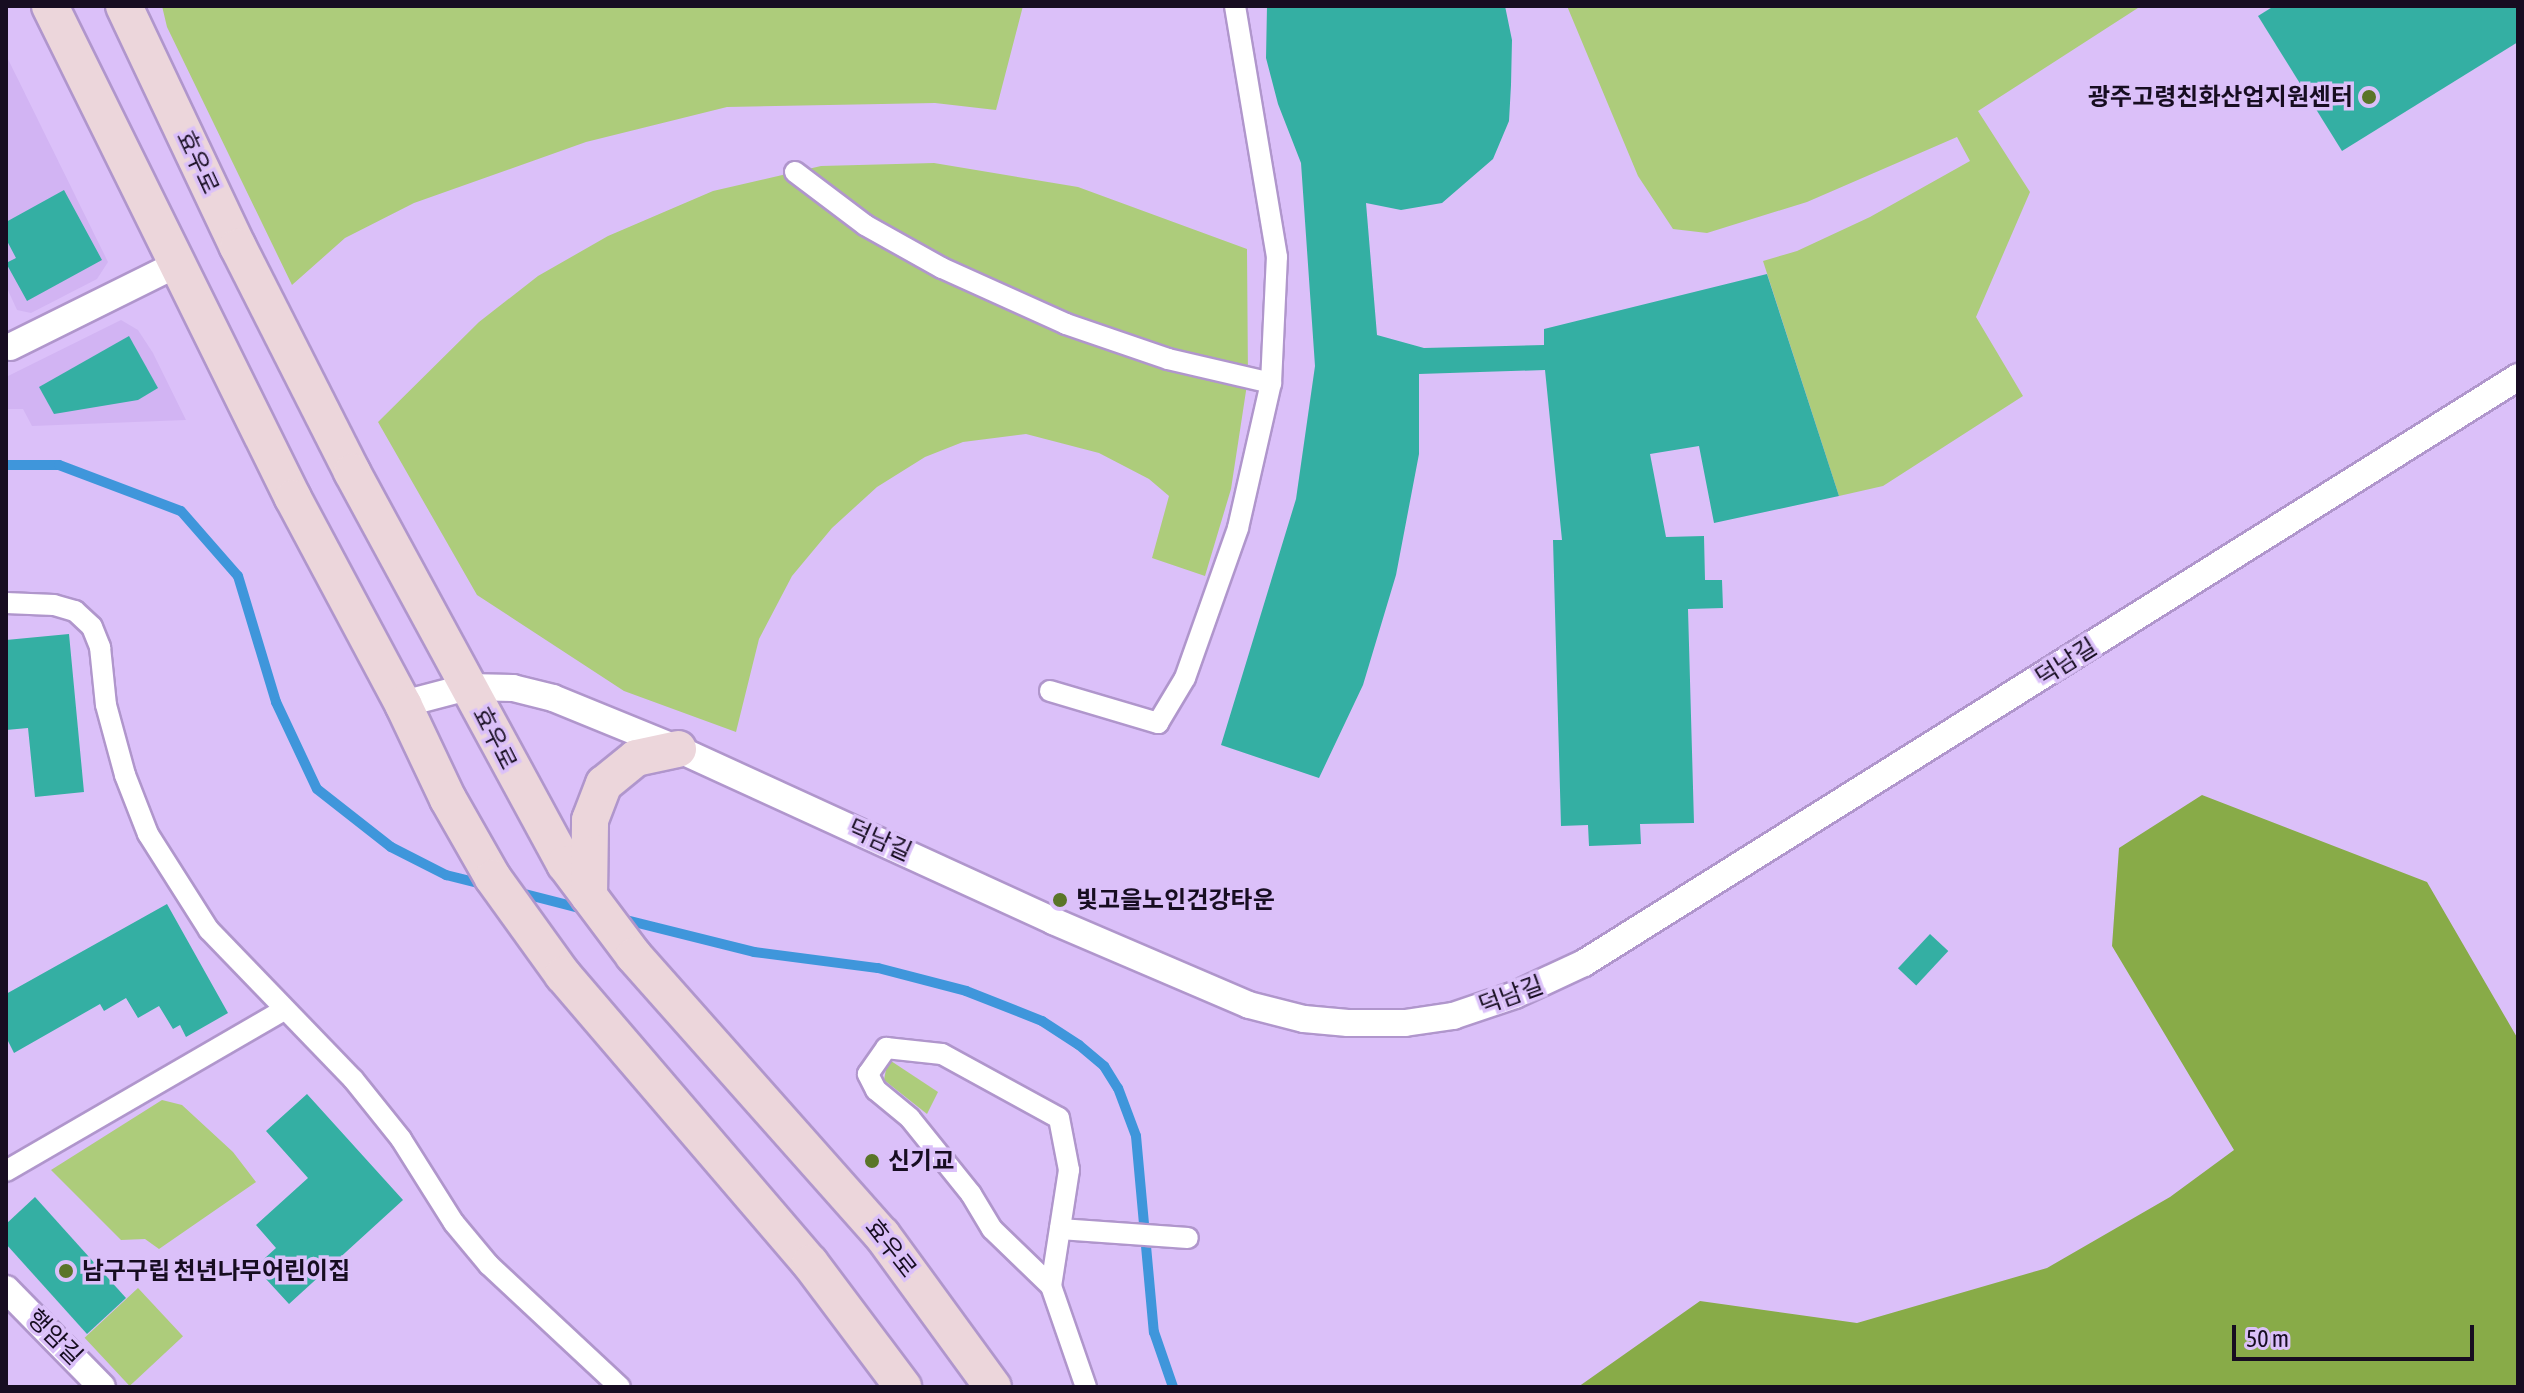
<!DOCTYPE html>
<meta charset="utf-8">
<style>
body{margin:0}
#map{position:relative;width:2524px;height:1393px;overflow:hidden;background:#dbc0f9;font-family:"Asap Condensed","Noto Sans KR",sans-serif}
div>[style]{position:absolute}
.built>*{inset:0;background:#d2b4f3}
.green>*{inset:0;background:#adcc7b;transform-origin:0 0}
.forest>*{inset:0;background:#88ab48}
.stream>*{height:10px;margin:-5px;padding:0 5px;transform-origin:5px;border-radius:5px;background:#3f96db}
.building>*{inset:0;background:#34afa3;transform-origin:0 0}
.roads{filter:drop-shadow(2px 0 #b096cc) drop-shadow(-2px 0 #b096cc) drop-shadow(0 2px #b096cc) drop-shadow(0 -2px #b096cc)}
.pedestrian>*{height:20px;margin:-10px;padding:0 10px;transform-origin:10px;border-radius:10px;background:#fff}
.minor>*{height:26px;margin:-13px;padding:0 13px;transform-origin:13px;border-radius:13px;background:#fff}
.secondary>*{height:36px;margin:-18px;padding:0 18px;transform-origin:18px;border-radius:18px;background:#ecd6db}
.dots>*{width:22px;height:22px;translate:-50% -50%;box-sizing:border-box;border:4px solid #dbc0f9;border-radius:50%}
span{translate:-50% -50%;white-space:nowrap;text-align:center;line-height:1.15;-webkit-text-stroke:7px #dbc0f9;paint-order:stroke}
.poi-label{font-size:24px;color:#170d21;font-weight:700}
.right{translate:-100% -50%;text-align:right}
.left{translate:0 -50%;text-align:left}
.street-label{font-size:24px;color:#170d21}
.frame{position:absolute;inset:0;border:8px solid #170d21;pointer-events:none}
.scale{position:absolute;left:2232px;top:1325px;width:242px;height:36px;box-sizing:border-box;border:4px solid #170d21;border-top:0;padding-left:10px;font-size:24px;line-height:28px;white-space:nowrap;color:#170d21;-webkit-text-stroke:6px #dbc0f9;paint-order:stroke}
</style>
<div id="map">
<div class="built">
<div style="clip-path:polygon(6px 55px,108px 262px,97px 279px,31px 313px,17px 310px,6px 286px)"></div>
<div style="clip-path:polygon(121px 320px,138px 330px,153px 353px,186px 420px,32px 426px,23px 409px,6px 409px,6px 377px)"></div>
</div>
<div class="green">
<div style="clip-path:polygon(162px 6px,1023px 6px,996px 110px,935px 103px,727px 107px,586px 142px,414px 203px,345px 238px,292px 285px,167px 27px)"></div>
<div style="clip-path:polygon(1567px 6px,2141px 6px,1978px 111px,2030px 192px,1976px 317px,2023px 396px,1883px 486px,1839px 496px,1763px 261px,1797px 251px,1870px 217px,1970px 161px,1957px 137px,1807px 202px,1707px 233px,1673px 229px,1638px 176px)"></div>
<div style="clip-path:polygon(934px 163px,1078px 187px,1247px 249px,1248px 378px,1231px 489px,1205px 576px,1152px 558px,1169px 496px,1149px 479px,1099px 453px,1026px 434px,963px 442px,925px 457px,877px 487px,832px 528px,792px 576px,759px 639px,736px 732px,624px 691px,477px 595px,378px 422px,479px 322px,538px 276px,608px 236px,713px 191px,821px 166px)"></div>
<div style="clip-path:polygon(888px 1059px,938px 1092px,927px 1114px,884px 1080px)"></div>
<div style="clip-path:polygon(162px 1100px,182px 1105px,233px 1152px,256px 1182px,159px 1249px,145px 1239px,121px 1240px,51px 1170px)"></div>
<div style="left:138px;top:1288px;width:66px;height:73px;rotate:47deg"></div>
</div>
<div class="forest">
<div style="clip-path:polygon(2202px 795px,2427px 882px,2518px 1039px,2518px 1387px,1578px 1387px,1700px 1301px,1857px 1323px,2047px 1268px,2170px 1197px,2234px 1150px,2112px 946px,2119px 848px)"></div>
</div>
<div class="stream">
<div style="left:6px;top:465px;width:53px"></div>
<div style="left:59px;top:465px;width:130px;rotate:20.7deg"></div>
<div style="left:181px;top:511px;width:86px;rotate:48.8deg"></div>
<div style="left:238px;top:576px;width:132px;rotate:73.2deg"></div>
<div style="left:276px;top:702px;width:96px;rotate:64.8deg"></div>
<div style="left:317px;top:789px;width:94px;rotate:38.1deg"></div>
<div style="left:391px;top:847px;width:62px;rotate:27deg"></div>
<div style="left:446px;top:875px;width:41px;rotate:14deg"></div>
<div style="left:517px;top:892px;width:72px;rotate:14.4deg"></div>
<div style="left:618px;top:918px;width:140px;rotate:14deg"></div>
<div style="left:754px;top:952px;width:125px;rotate:7.4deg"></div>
<div style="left:878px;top:968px;width:91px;rotate:14.6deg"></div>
<div style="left:966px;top:991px;width:82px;rotate:21.5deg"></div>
<div style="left:1042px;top:1021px;width:44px;rotate:33deg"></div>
<div style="left:1079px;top:1045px;width:33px;rotate:40deg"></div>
<div style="left:1104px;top:1066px;width:26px;rotate:58deg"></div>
<div style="left:1118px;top:1088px;width:51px;rotate:69.4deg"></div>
<div style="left:1136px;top:1136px;width:197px;rotate:84.8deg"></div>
<div style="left:1154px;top:1332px;width:58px;rotate:70.9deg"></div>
</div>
<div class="building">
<div style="clip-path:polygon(1267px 6px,1505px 6px,1512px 40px,1511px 85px,1509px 121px,1493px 159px,1442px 203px,1401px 210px,1366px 203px,1377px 335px,1424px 348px,1544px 345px,1544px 329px,1767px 274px,1839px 496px,1714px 523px,1699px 446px,1650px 454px,1666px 537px,1704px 536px,1705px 580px,1722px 580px,1723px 608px,1688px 609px,1694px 823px,1640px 824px,1641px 844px,1589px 846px,1588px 825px,1561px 826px,1553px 540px,1562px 540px,1545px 370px,1419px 374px,1419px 454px,1396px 575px,1363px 685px,1319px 778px,1221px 745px,1296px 499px,1315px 366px,1301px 163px,1278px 104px,1266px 58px)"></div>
<div style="clip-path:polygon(2274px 6px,2518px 6px,2518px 42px,2342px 151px,2258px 16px)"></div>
<div style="clip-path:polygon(64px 190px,102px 260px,27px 301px,6px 263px,16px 258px,6px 239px,6px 222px)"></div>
<div style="clip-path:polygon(129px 336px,158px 388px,138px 400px,54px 414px,39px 387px)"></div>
<div style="clip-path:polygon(69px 634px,84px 792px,35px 797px,28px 728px,6px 730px,6px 640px)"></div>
<div style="clip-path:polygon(167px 904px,228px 1013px,186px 1037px,180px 1025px,173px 1029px,159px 1006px,138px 1018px,126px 998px,104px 1011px,100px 1004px,14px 1053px,6px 1037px,6px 994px)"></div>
<div style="left:1930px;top:934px;width:25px;height:47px;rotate:43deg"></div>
<div style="clip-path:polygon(307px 1094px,403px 1200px,289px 1304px,255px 1267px,276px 1248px,256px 1225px,308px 1178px,266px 1131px)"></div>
<div style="clip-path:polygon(35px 1197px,126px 1298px,87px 1334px,6px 1244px,6px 1224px)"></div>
</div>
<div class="roads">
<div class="pedestrian">
<div style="left:795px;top:172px;width:88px;rotate:37.1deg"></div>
<div style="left:865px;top:225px;width:88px;rotate:29.2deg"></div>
<div style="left:942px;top:268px;width:136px;rotate:24.3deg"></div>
<div style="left:1066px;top:324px;width:108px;rotate:18.9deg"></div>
<div style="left:1168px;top:359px;width:106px;rotate:13.1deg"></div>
<div style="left:6px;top:603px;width:48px;rotate:2.4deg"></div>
<div style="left:54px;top:605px;width:22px;rotate:16deg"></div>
<div style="left:75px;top:611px;width:23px;rotate:43deg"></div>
<div style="left:92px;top:627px;width:22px;rotate:68deg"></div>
<div style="left:100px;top:647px;width:58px;rotate:84.1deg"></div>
<div style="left:106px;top:705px;width:73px;rotate:74.8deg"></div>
<div style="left:125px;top:775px;width:63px;rotate:68.7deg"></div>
<div style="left:148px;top:834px;width:114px;rotate:57.6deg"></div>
<div style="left:209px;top:930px;width:207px;rotate:46deg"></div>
<div style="left:353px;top:1079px;width:77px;rotate:51.3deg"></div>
<div style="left:401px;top:1139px;width:99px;rotate:57.8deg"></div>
<div style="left:454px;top:1223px;width:55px;rotate:50.2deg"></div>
<div style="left:489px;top:1265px;width:179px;rotate:43deg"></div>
<div style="left:1050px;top:691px;width:113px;rotate:16.5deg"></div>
<div style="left:1158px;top:723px;width:52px;rotate:-59deg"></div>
<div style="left:1185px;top:678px;width:159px;rotate:-70.5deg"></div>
<div style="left:1238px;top:528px;width:149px;rotate:-77.2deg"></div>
<div style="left:1271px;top:383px;width:126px;rotate:-87.3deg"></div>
<div style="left:1277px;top:257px;width:254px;rotate:-99.5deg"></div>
<div style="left:6px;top:1171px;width:321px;rotate:-30.1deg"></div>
<div style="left:1060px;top:1229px;width:128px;rotate:4deg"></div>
<div style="left:1051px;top:1286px;width:82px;rotate:-136deg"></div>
<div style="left:992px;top:1229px;width:41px;rotate:-121deg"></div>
<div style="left:971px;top:1194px;width:97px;rotate:-128.8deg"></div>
<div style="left:910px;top:1118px;width:44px;rotate:-140.5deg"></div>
<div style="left:876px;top:1090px;width:18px;rotate:-117deg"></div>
<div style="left:868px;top:1074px;width:32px;rotate:-55deg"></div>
<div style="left:886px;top:1048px;width:56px;rotate:6.1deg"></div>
<div style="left:942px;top:1054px;width:133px;rotate:28.7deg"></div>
<div style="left:1059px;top:1118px;width:53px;rotate:79.1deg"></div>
<div style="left:1069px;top:1170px;width:117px;rotate:98.8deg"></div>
<div style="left:1051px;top:1286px;width:107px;rotate:70.9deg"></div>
</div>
<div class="minor">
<div style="left:10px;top:347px;width:186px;rotate:-26.4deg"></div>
<div style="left:403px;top:704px;width:67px;rotate:-14.7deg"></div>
<div style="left:468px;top:687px;width:45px;rotate:1.3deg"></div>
<div style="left:513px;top:688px;width:41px;rotate:14deg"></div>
<div style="left:553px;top:698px;width:135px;rotate:22.2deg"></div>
<div style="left:678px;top:749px;width:413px;rotate:24.6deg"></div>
<div style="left:1053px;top:921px;width:213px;rotate:23.2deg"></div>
<div style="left:1249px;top:1005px;width:57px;rotate:14.3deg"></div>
<div style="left:1304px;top:1019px;width:44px;rotate:5.2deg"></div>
<div style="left:1348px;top:1023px;width:57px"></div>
<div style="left:1405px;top:1023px;width:49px;rotate:-8.3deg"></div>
<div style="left:1453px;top:1016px;width:65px;rotate:-18.7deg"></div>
<div style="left:1515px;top:995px;width:76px;rotate:-24.9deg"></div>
<div style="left:1584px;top:963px;width:1103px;rotate:-32.1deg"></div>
<div style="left:6px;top:1289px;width:137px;rotate:45.6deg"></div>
</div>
<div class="secondary">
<div style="left:50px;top:6px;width:549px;rotate:63.72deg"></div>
<div style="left:293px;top:498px;width:234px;rotate:61.9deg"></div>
<div style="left:403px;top:704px;width:105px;rotate:64.7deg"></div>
<div style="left:448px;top:799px;width:91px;rotate:60.3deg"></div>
<div style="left:493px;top:878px;width:120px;rotate:54.2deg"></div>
<div style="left:563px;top:975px;width:379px;rotate:49.4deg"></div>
<div style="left:810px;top:1263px;width:155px;rotate:53.1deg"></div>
<div style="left:124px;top:6px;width:267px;rotate:64.7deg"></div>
<div style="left:238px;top:247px;width:252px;rotate:63.1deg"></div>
<div style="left:352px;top:472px;width:446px;rotate:61.5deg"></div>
<div style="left:565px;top:864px;width:115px;rotate:53.1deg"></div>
<div style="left:634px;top:956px;width:373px;rotate:48.4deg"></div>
<div style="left:882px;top:1235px;width:188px;rotate:53.9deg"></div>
<div style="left:589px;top:896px;width:76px;rotate:-89.2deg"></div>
<div style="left:590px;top:820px;width:39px;rotate:-69deg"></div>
<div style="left:604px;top:784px;width:41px;rotate:-39.1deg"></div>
<div style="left:636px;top:758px;width:43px;rotate:-12.1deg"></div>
</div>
</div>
<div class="dots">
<div style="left:2369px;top:97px;background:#5a7528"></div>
<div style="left:1060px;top:900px;background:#5a7528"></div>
<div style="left:872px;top:1161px;background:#5a7528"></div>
<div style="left:66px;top:1271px;background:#5a7528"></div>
</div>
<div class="poi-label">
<span class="right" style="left:2353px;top:97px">광주고령친화산업지원센터</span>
<span class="left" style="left:1076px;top:900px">빛고을노인건강타운</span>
<span class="left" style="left:888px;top:1161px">신기교</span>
<span class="left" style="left:82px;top:1271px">남구구립 천년나무어린이집</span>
</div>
<div class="street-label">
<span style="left:198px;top:162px;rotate:65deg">효우로</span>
<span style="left:2066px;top:662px;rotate:-32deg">덕남길</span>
<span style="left:495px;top:738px;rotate:63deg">효우로</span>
<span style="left:880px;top:840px;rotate:24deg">덕남길</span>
<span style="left:1511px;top:995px;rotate:-20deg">덕남길</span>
<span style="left:891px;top:1248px;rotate:52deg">효우로</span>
<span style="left:55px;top:1337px;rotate:45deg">행암길</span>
</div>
<div class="frame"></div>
<div class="scale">50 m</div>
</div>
